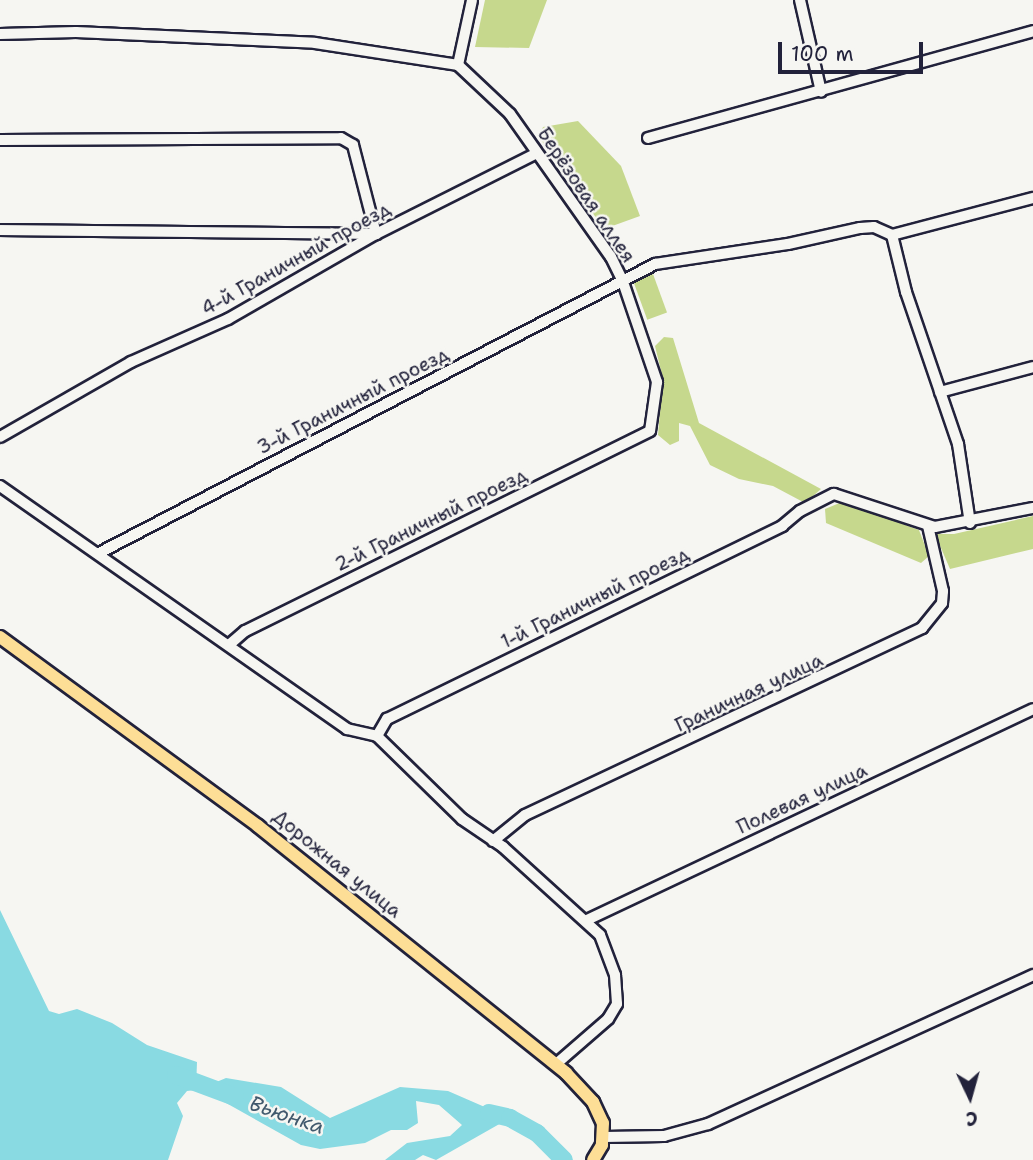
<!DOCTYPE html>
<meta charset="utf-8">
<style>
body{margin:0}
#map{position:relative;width:1033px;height:1160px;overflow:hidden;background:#f6f6f2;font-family:"Shantell Sans",sans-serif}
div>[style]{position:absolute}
.green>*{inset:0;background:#c6d88d;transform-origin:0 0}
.water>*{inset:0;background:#89dae2}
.river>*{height:18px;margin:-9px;padding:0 9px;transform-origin:9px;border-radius:9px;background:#89dae2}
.roads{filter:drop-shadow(2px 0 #22223b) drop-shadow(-2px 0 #22223b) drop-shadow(0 2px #22223b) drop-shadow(0 -2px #22223b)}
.minor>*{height:10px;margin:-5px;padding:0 5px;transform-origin:5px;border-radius:5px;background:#f6f6f2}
.major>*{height:12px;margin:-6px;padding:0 6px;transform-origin:6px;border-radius:6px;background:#fdde96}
span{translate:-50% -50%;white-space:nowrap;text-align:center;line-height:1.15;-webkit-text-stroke:5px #f6f6f2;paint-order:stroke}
.street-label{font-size:19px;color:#22223b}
.water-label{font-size:21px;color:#41596d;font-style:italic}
.north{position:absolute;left:935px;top:1062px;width:70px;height:70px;-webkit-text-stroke:5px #f6f6f2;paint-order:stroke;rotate:175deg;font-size:19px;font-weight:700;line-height:28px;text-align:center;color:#22223b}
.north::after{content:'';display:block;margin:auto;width:24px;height:32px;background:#22223b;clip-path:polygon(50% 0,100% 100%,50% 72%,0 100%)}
.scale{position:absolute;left:778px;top:42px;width:145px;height:32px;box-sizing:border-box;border:4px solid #22223b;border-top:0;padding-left:9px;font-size:21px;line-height:24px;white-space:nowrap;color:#22223b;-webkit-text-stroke:5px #f6f6f2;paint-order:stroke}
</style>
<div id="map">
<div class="green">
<div style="clip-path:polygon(485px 0,547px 0,529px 48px,475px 47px)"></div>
<div style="clip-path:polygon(578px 121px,621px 166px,640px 216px,604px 229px,539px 137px,543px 127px)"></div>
<div style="left:653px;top:274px;width:41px;height:21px;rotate:70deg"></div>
<div style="clip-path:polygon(664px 337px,673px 338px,699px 423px,821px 489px,805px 503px,773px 486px,739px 479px,710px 465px,690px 426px,679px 423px,679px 441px,670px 445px,658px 435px,663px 379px,655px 346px)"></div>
<div style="clip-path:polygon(842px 502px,919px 530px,929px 556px,921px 563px,826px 523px,825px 509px)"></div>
<div style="clip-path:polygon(1033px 516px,1033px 549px,950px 569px,935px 534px,954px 534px)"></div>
</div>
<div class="water">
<div style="clip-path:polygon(0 910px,49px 1011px,59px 1014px,77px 1009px,112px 1023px,147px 1045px,197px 1062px,196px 1090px,187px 1091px,177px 1103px,183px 1116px,168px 1160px,0 1160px)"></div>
<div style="clip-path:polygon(226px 1078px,281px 1087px,330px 1118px,400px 1087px,448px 1091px,510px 1118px,436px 1160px,423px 1155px,415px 1160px,385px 1160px,407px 1143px,450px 1136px,462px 1125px,439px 1105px,416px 1101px,418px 1123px,407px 1130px,391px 1130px,365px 1143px,320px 1149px,301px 1145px,210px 1094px,214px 1083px)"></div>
</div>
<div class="river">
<div style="left:176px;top:1075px;width:63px;rotate:20.4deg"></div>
<div style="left:489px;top:1113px;width:22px;rotate:13deg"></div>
<div style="left:510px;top:1118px;width:31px;rotate:29deg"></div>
<div style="left:537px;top:1133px;width:38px;rotate:45deg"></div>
</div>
<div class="roads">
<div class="minor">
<div style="left:800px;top:0;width:94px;rotate:77.1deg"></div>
<div style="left:0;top:34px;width:76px;rotate:-1.5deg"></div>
<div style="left:76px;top:32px;width:239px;rotate:2.6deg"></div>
<div style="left:315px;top:43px;width:145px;rotate:8.7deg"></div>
<div style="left:458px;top:65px;width:71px;rotate:43.3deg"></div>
<div style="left:510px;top:114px;width:175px;rotate:54.8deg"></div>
<div style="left:611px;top:257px;width:28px;rotate:64deg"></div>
<div style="left:623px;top:282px;width:106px;rotate:71.2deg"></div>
<div style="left:657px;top:382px;width:49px;rotate:98.1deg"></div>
<div style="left:650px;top:431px;width:452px;rotate:153.7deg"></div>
<div style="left:245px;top:631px;width:20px;rotate:139deg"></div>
<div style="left:458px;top:65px;width:66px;rotate:-77.8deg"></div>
<div style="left:648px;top:138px;width:400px;rotate:-15.5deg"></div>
<div style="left:0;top:140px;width:341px;rotate:-0.3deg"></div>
<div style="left:341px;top:138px;width:14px;rotate:30deg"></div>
<div style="left:353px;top:145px;width:92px;rotate:75.5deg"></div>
<div style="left:376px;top:234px;width:376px;rotate:-179.4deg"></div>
<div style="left:892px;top:235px;width:59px;rotate:76.2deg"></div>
<div style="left:906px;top:292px;width:161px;rotate:71.1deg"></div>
<div style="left:958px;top:444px;width:80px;rotate:81.4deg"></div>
<div style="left:940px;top:392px;width:96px;rotate:-15deg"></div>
<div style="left:0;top:437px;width:151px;rotate:-29.8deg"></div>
<div style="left:131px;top:362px;width:106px;rotate:-23.9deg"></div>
<div style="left:228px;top:319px;width:171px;rotate:-29.9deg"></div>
<div style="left:376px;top:234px;width:180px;rotate:-26.7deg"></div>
<div style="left:0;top:486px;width:424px;rotate:35deg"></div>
<div style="left:347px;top:729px;width:31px;rotate:13deg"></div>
<div style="left:99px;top:553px;width:627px;rotate:-27.46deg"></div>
<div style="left:655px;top:264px;width:134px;rotate:-8.6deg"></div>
<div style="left:788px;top:244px;width:74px;rotate:-12.5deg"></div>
<div style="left:860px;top:228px;width:14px;rotate:-4deg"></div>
<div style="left:874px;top:227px;width:20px;rotate:24deg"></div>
<div style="left:892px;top:235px;width:146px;rotate:-14.7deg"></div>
<div style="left:377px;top:736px;width:20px;rotate:-60deg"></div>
<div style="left:387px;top:719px;width:440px;rotate:-26deg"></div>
<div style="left:782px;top:526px;width:23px;rotate:-40deg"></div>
<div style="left:800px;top:511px;width:38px;rotate:-27deg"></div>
<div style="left:834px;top:494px;width:106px;rotate:18.1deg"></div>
<div style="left:935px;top:527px;width:100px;rotate:-11deg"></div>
<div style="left:377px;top:736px;width:119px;rotate:44.3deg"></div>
<div style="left:462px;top:819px;width:50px;rotate:34.3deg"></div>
<div style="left:503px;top:847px;width:131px;rotate:42.2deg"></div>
<div style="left:600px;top:935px;width:43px;rotate:69.4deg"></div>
<div style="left:615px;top:975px;width:29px;rotate:86deg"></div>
<div style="left:617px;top:1004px;width:17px;rotate:121deg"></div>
<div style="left:608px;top:1019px;width:69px;rotate:139.1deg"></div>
<div style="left:493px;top:841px;width:41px;rotate:-39.1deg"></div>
<div style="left:525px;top:815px;width:439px;rotate:-25.2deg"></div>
<div style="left:922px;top:628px;width:32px;rotate:-51deg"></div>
<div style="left:942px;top:603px;width:12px;rotate:-85deg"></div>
<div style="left:943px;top:591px;width:67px;rotate:-103deg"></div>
<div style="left:587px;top:920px;width:493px;rotate:-25.3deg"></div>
<div style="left:604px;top:1137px;width:60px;rotate:-1deg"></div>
<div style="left:664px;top:1136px;width:46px;rotate:-15.3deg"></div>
<div style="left:708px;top:1124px;width:358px;rotate:-24.6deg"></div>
</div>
<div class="major">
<div style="left:0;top:637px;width:320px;rotate:36.2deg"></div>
<div style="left:258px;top:826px;width:395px;rotate:38.7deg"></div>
<div style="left:566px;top:1073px;width:40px;rotate:47deg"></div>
<div style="left:593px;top:1102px;width:23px;rotate:65deg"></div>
<div style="left:603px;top:1123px;width:22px;rotate:93deg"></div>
<div style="left:602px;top:1145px;width:17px;rotate:121deg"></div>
</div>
</div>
<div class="street-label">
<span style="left:586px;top:195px;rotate:56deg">Берёзовая аллея</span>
<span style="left:296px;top:259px;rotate:-29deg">4-й Граничный проезд</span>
<span style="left:353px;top:401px;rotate:-27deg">3-й Граничный проезд</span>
<span style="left:431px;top:520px;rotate:-26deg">2-й Граничный проезд</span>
<span style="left:595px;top:598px;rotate:-26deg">1-й Граничный проезд</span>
<span style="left:749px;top:693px;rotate:-25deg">Граничная улица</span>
<span style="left:802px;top:799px;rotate:-25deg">Полевая улица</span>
<span style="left:337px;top:864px;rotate:39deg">Дорожная улица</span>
</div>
<div class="water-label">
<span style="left:287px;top:1115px;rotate:19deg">Вьюнка</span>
</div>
<div class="north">С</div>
<div class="scale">100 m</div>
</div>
